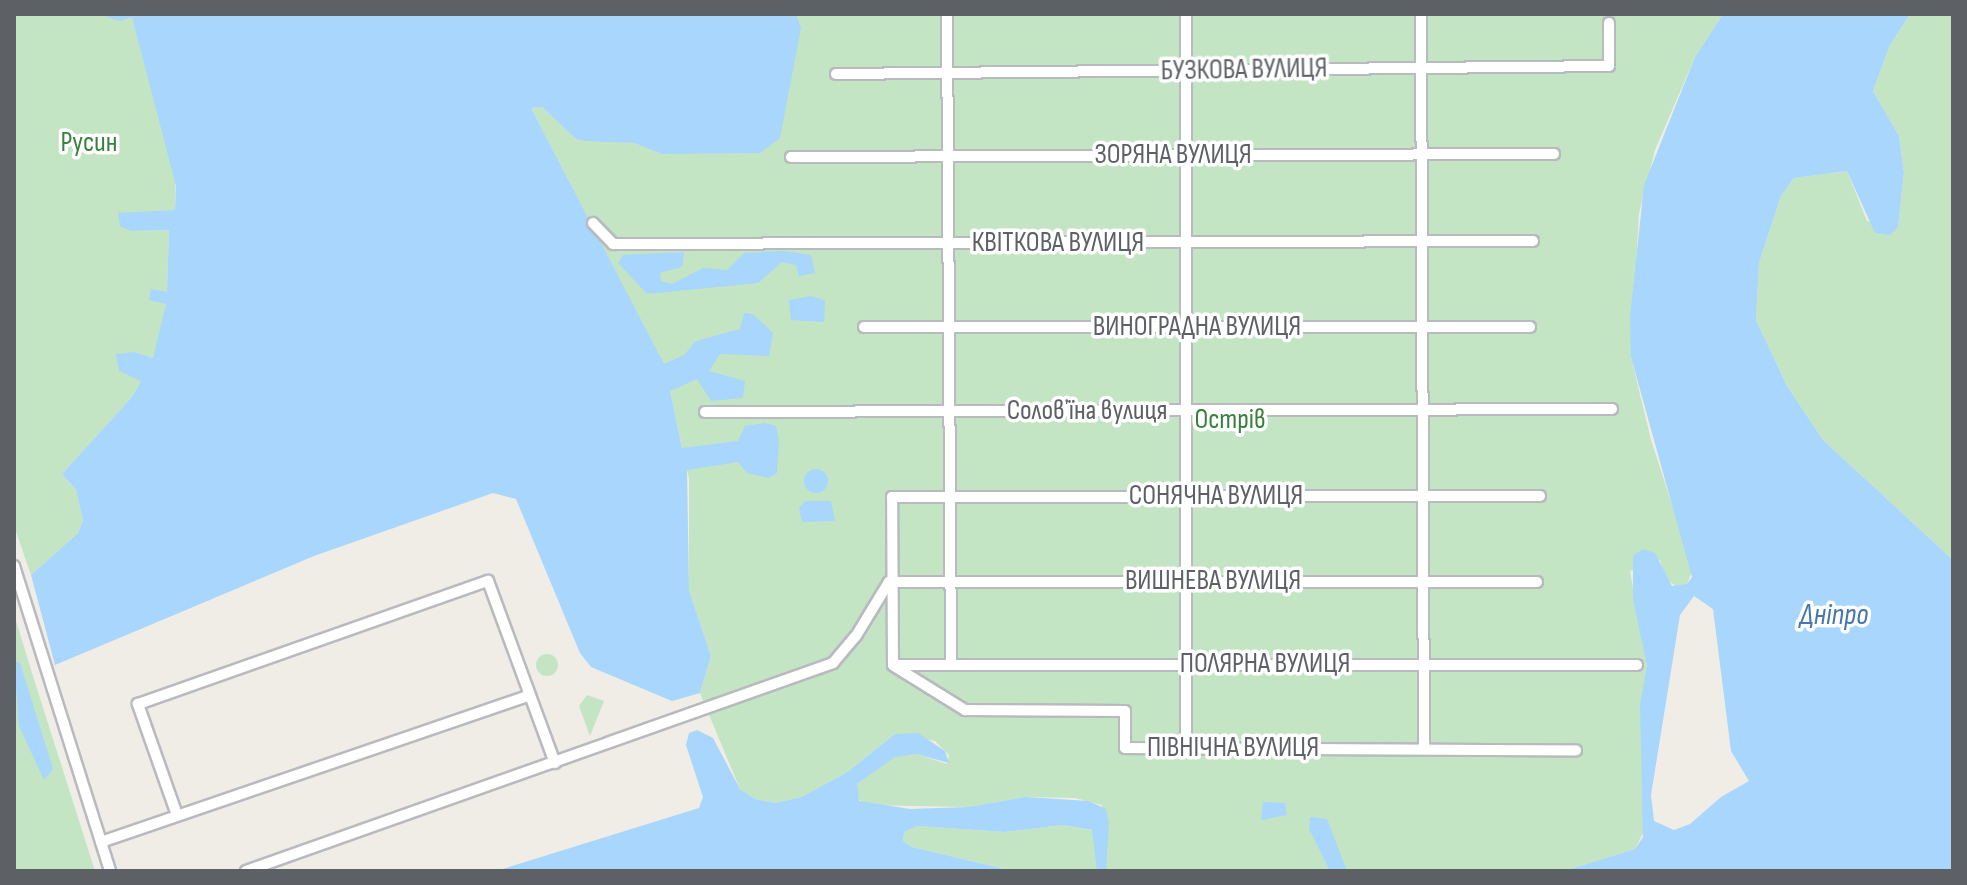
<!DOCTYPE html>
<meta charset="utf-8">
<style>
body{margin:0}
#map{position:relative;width:1967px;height:885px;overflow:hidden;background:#efede5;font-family:"Sofia Sans Condensed",sans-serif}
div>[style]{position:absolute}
.green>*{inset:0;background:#c3e5c4}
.round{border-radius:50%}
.water>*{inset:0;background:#a8d6fc}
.roads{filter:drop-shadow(2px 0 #b8babf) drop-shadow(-2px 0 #b8babf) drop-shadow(0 2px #b8babf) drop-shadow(0 -2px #b8babf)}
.minor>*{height:10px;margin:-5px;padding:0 5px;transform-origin:5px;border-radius:5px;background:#fff}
span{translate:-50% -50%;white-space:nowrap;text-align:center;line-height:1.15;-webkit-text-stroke:7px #fff;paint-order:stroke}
.street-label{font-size:28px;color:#5d6065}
.park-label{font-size:28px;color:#38813d}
.water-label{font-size:30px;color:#4576ae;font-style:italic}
.frame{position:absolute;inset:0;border:16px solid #5d6065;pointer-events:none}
</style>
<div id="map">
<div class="green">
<div style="clip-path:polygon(14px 14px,132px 16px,176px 174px,175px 210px,118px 214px,131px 231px,169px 230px,167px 293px,149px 299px,166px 303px,159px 345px,153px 358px,135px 352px,141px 381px,132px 397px,62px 474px,76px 490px,83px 520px,78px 533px,31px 575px,14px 526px)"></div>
<div style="clip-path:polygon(795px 14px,1723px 14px,1695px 57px,1655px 150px,1639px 213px,1631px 357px,1651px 440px,1693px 569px,1687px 584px,1677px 587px,1665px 578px,1660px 560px,1630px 571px,1647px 666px,1645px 829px,1635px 849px,1564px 871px,1013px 871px,912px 847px,903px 841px,904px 832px,917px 826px,1005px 832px,1062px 825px,1100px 832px,1102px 805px,1075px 798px,1025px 797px,968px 807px,864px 805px,857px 797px,857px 784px,895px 756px,916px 754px,947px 764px,949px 755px,935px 741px,895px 734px,846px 773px,801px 797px,776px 803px,755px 799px,740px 789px,700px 693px,711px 656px,689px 590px,689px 479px,664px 365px,531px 108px,542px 107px,576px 139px,634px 143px,662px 154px)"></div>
<div style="clip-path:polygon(1910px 14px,1953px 14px,1953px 560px,1823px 440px,1787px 386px,1756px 320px,1759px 263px,1781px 196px,1794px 178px,1847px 171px,1867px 221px,1898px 227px,1904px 173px,1899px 136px,1873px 91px,1890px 45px)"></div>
<div style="clip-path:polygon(14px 614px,32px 673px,95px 871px,14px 871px)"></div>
<div class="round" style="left:536px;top:654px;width:22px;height:22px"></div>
<div style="clip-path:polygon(587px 695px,604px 701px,590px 736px,579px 706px)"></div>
</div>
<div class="water">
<div style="clip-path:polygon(98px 14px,796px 14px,801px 28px,780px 138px,760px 153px,662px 154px,634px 143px,587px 141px,576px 139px,542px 107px,531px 108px,664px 364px,684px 355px,696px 341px,740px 329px,744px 313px,753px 314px,773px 333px,769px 356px,720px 354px,709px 371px,745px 381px,743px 398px,711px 401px,697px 379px,670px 391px,682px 448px,738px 441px,745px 426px,765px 423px,776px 426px,779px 441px,777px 473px,769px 478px,747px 473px,738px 462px,687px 470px,689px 590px,711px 656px,700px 693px,672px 701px,591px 667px,580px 653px,516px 499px,493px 493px,314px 556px,55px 665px,31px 575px,78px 533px,83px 520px,76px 490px,62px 474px,132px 397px,141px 381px,119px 371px,116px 354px,135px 352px,153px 358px,166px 304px,149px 300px,151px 289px,167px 292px,169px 230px,131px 231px,120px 226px,118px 213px,175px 210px,176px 186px,132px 17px,120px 21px)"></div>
<div style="clip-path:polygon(evenodd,1723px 14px,1910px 14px,1890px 45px,1873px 91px,1899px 136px,1904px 173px,1898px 227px,1890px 235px,1875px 233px,1847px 171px,1794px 178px,1781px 196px,1759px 263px,1756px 320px,1787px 386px,1823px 440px,1953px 560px,1953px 871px,1564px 871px,1635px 849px,1643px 837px,1640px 705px,1647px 666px,1633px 599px,1633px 556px,1643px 549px,1655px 553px,1672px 586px,1687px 584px,1692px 577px,1631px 357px,1630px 317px,1644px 185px,1695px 57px,1723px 14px,1694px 596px,1713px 609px,1731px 751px,1749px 781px,1721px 797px,1690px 824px,1674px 830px,1654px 821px,1651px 795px,1680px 615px,1694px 596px)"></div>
<div style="clip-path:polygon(784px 251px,811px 255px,815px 273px,799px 276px,796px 265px,782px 262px,758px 283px,647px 294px,618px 263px,623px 255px,684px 252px,682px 267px,660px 273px,661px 281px,672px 284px,703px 268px,727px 270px,744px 253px)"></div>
<div style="clip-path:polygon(811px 296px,825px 300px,824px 322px,791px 320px,789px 300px)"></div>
<div class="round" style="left:804px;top:469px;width:24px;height:24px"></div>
<div style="clip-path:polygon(805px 501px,831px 501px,835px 521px,802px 522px,799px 508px)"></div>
<div style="clip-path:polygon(14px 661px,20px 663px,53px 769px,44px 780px,19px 726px)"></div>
<div style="clip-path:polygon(697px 730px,713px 738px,740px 789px,755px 799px,776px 803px,801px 797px,846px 773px,895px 734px,918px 733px,945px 751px,949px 763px,916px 754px,895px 757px,857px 784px,859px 801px,910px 809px,968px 807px,1025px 797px,1089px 801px,1106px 809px,1109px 823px,1106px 871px,1097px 871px,1092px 830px,1062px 825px,1005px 832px,917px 826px,904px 832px,903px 841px,912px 847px,1013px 871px,496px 871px,699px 808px,703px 797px,686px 745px,689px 733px)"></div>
<div style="clip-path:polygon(1263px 802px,1285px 803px,1287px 815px,1261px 820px)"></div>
<div style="clip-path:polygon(1310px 817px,1327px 819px,1347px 871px,1330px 871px,1309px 829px)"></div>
</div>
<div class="roads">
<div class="minor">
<div style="left:947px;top:14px;width:650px;rotate:89.65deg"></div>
<div style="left:1421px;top:14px;width:735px;rotate:89.77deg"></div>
<div style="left:836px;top:74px;width:773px;rotate:-0.59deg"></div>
<div style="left:1609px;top:66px;width:43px;rotate:-90deg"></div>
<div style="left:791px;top:157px;width:763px;rotate:-0.23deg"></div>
<div style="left:593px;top:223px;width:29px;rotate:46deg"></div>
<div style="left:613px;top:244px;width:920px;rotate:-0.19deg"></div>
<div style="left:864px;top:327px;width:666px"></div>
<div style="left:705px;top:412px;width:907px;rotate:-0.19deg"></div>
<div style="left:14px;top:566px;width:320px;rotate:72.5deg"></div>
<div style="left:893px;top:665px;width:168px;rotate:-90.3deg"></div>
<div style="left:892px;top:497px;width:648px;rotate:-0.09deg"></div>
<div style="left:893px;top:665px;width:744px"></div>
<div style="left:894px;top:666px;width:84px;rotate:31.8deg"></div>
<div style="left:965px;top:710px;width:160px;rotate:0.4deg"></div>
<div style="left:1125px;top:711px;width:37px;rotate:90deg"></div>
<div style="left:1125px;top:748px;width:451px;rotate:0.3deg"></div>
<div style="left:1186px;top:748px;width:734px;rotate:-90deg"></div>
<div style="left:177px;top:815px;width:118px;rotate:-109.4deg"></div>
<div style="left:138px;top:704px;width:371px;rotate:-19.4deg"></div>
<div style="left:488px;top:581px;width:194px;rotate:69.8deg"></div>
<div style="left:101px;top:842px;width:451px;rotate:-18.9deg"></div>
<div style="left:246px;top:871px;width:623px;rotate:-19.51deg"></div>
<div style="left:833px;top:663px;width:35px;rotate:-50deg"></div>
<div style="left:856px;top:636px;width:63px;rotate:-58.6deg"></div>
<div style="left:889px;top:582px;width:648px"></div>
</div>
</div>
<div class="street-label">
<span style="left:1244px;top:70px;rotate:-1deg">БУЗКОВА ВУЛИЦЯ</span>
<span style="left:1173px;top:155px">ЗОРЯНА ВУЛИЦЯ</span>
<span style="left:1058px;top:243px">КВІТКОВА ВУЛИЦЯ</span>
<span style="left:1197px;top:327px">ВИНОГРАДНА ВУЛИЦЯ</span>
<span style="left:1087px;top:411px">Соловʼїна вулиця</span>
<span style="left:1216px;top:496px">СОНЯЧНА ВУЛИЦЯ</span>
<span style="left:1213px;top:581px">ВИШНЕВА ВУЛИЦЯ</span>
<span style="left:1265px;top:664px">ПОЛЯРНА ВУЛИЦЯ</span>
<span style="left:1233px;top:748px">ПІВНІЧНА ВУЛИЦЯ</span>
</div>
<div class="park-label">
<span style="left:89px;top:143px">Русин</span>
<span style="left:1230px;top:420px">Острів</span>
</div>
<div class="water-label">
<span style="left:1834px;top:615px">Дніпро</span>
</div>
<div class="frame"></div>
</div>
